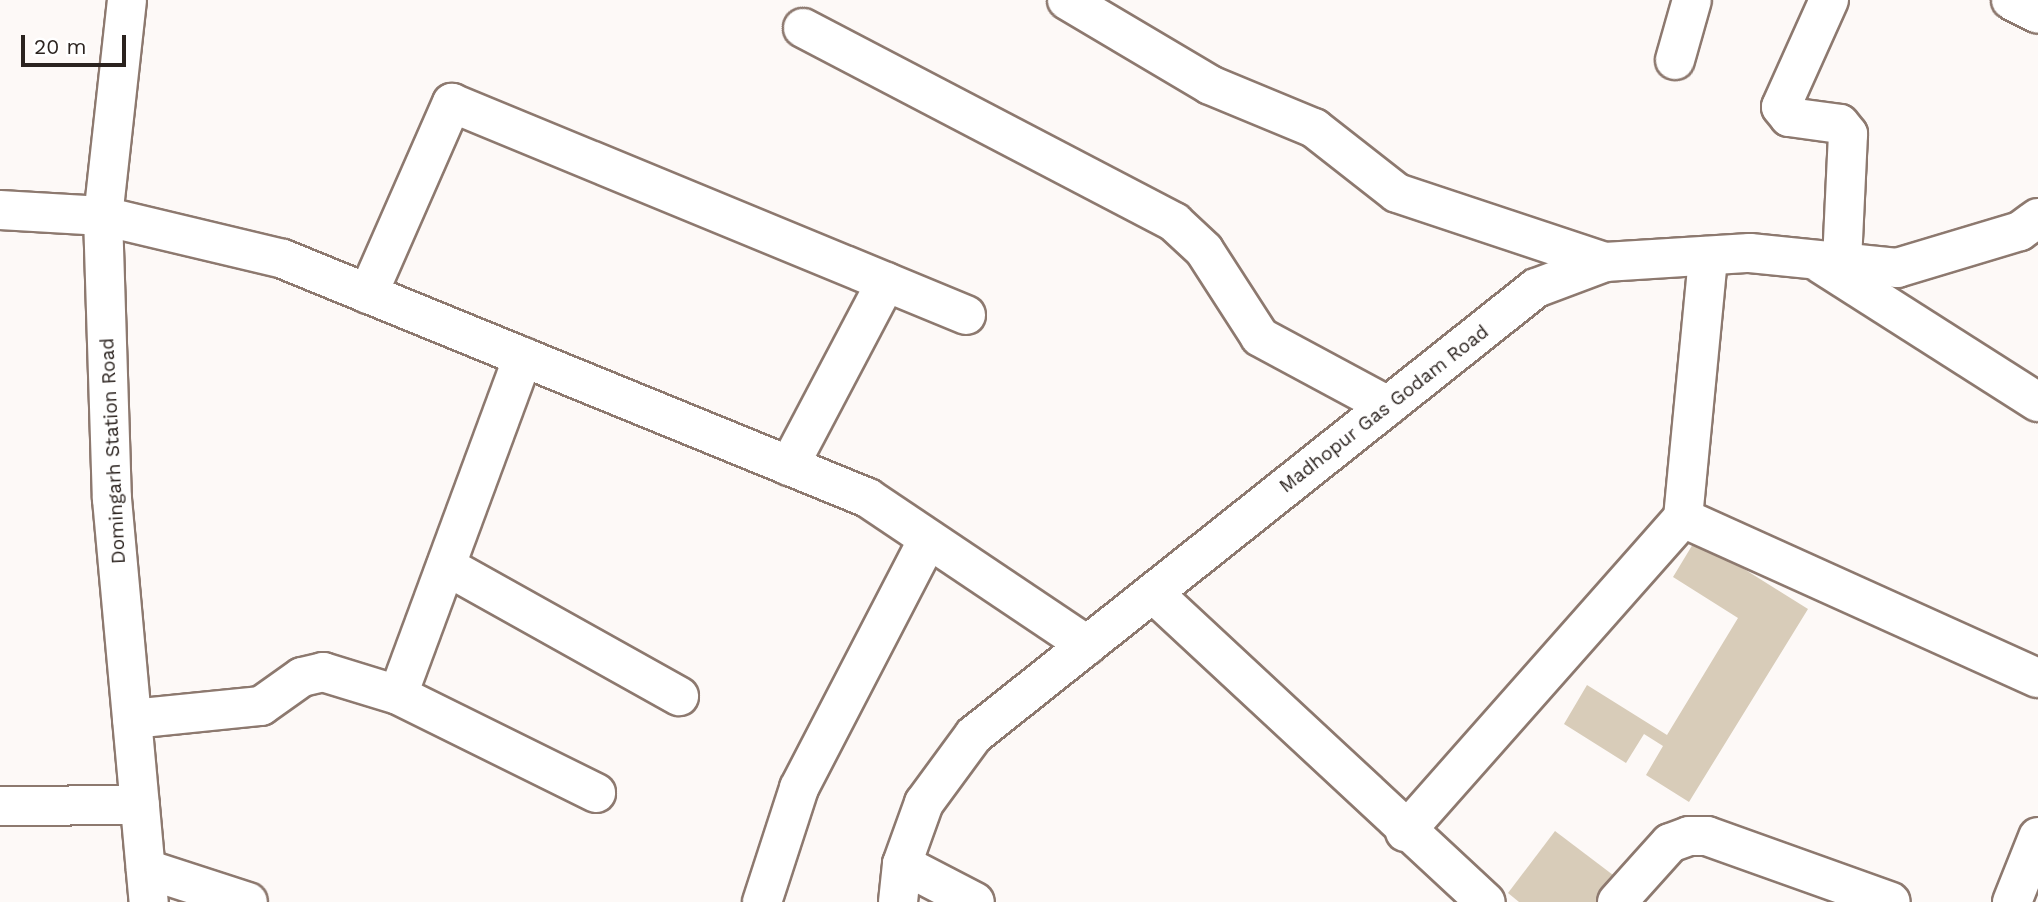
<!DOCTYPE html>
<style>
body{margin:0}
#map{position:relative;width:2038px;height:902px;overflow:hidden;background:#fdf9f7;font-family:"Work Sans",sans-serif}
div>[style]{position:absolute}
.building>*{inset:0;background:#d8ccb9}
.roads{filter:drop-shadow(2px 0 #8d796f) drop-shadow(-2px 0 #8d796f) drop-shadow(0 2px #8d796f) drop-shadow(0 -2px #8d796f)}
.minor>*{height:38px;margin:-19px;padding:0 19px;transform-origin:19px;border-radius:19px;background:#fff}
span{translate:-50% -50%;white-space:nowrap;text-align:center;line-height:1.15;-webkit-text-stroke:6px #fff;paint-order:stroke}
.street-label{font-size:19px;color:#2b231f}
.scale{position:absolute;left:21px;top:35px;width:105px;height:32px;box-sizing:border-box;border:4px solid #2b231f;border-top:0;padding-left:9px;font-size:21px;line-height:24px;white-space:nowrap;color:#2b231f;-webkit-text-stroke:5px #fff;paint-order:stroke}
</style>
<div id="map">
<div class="building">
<div style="clip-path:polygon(1696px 539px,1808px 609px,1689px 802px,1646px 775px,1663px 746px,1644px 734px,1626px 763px,1564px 724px,1587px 685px,1667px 735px,1738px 618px,1673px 577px)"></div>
<div style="clip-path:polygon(1555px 831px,1617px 878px,1598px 902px,1519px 902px,1508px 893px)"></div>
</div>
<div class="roads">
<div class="minor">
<div style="left:127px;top:0;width:217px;rotate:96.3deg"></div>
<div style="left:103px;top:216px;width:283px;rotate:88.2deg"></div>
<div style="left:112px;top:499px;width:405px;rotate:84.8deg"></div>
<div style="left:1067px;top:0;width:166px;rotate:30.7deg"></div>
<div style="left:1210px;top:85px;width:113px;rotate:22.5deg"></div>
<div style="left:1314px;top:128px;width:105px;rotate:38.1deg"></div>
<div style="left:1397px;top:193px;width:219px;rotate:18.4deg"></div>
<div style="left:1829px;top:0;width:117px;rotate:114.2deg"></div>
<div style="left:1781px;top:107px;width:13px;rotate:51deg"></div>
<div style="left:1789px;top:117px;width:51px;rotate:7.8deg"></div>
<div style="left:1840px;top:124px;width:13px;rotate:51deg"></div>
<div style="left:1848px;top:134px;width:128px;rotate:92.7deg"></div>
<div style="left:2011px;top:0;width:30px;rotate:27deg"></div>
<div style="left:803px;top:28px;width:419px;rotate:27.6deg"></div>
<div style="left:1174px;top:222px;width:41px;rotate:43deg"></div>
<div style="left:1204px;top:250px;width:103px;rotate:57.2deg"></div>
<div style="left:1260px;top:337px;width:145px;rotate:28.3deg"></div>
<div style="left:1675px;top:60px;width:62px;rotate:-74.2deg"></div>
<div style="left:0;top:210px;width:103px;rotate:3.3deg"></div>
<div style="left:103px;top:216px;width:185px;rotate:13.4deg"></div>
<div style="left:283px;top:259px;width:632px;rotate:22.22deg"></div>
<div style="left:868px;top:498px;width:264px;rotate:33.9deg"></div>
<div style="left:1821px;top:264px;width:257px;rotate:32.5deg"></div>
<div style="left:368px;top:294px;width:209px;rotate:-66.3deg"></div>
<div style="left:452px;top:103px;width:556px;rotate:22.41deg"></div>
<div style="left:523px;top:357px;width:360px;rotate:110.3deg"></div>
<div style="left:398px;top:695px;width:221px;rotate:26.3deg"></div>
<div style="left:789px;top:466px;width:208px;rotate:-62.2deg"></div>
<div style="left:1683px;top:518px;width:389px;rotate:24.3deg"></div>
<div style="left:446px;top:566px;width:267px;rotate:29.2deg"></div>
<div style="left:1153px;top:593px;width:454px;rotate:42.9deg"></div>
<div style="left:132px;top:719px;width:130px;rotate:-5.8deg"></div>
<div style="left:261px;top:706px;width:50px;rotate:-35.3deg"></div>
<div style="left:302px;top:677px;width:22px;rotate:-13deg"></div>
<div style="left:323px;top:672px;width:78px;rotate:17deg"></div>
<div style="left:0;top:806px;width:140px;rotate:-0.4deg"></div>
<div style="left:1405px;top:832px;width:419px;rotate:-48.5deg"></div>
<div style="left:1683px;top:518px;width:263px;rotate:-84.5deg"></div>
<div style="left:902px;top:864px;width:82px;rotate:27.5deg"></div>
<div style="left:146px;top:869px;width:107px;rotate:17.9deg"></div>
<div style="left:762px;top:902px;width:120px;rotate:-72deg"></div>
<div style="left:799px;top:788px;width:280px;rotate:-62.6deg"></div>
<div style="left:898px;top:902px;width:38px;rotate:-84deg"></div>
<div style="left:902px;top:864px;width:65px;rotate:-70.2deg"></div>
<div style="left:924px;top:803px;width:84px;rotate:-53.7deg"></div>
<div style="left:974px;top:735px;width:718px;rotate:-38.5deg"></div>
<div style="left:1536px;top:288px;width:74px;rotate:-20.6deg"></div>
<div style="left:1605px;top:262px;width:145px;rotate:-3.6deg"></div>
<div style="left:1750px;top:253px;width:148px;rotate:5.8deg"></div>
<div style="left:1897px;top:268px;width:128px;rotate:-16.7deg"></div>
<div style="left:2020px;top:231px;width:22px;rotate:-36deg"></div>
<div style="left:1617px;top:902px;width:79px;rotate:-48.1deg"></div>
<div style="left:1670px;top:843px;width:20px;rotate:-20deg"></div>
<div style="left:1689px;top:836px;width:18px"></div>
<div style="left:1707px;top:836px;width:195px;rotate:19.7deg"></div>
<div style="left:2012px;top:902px;width:70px;rotate:-68.2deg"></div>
</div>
</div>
<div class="street-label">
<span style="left:1384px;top:409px;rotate:-38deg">Madhopur Gas Godam Road</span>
<span style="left:113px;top:451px;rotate:-93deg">Domingarh Station Road</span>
</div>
<div class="scale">20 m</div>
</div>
